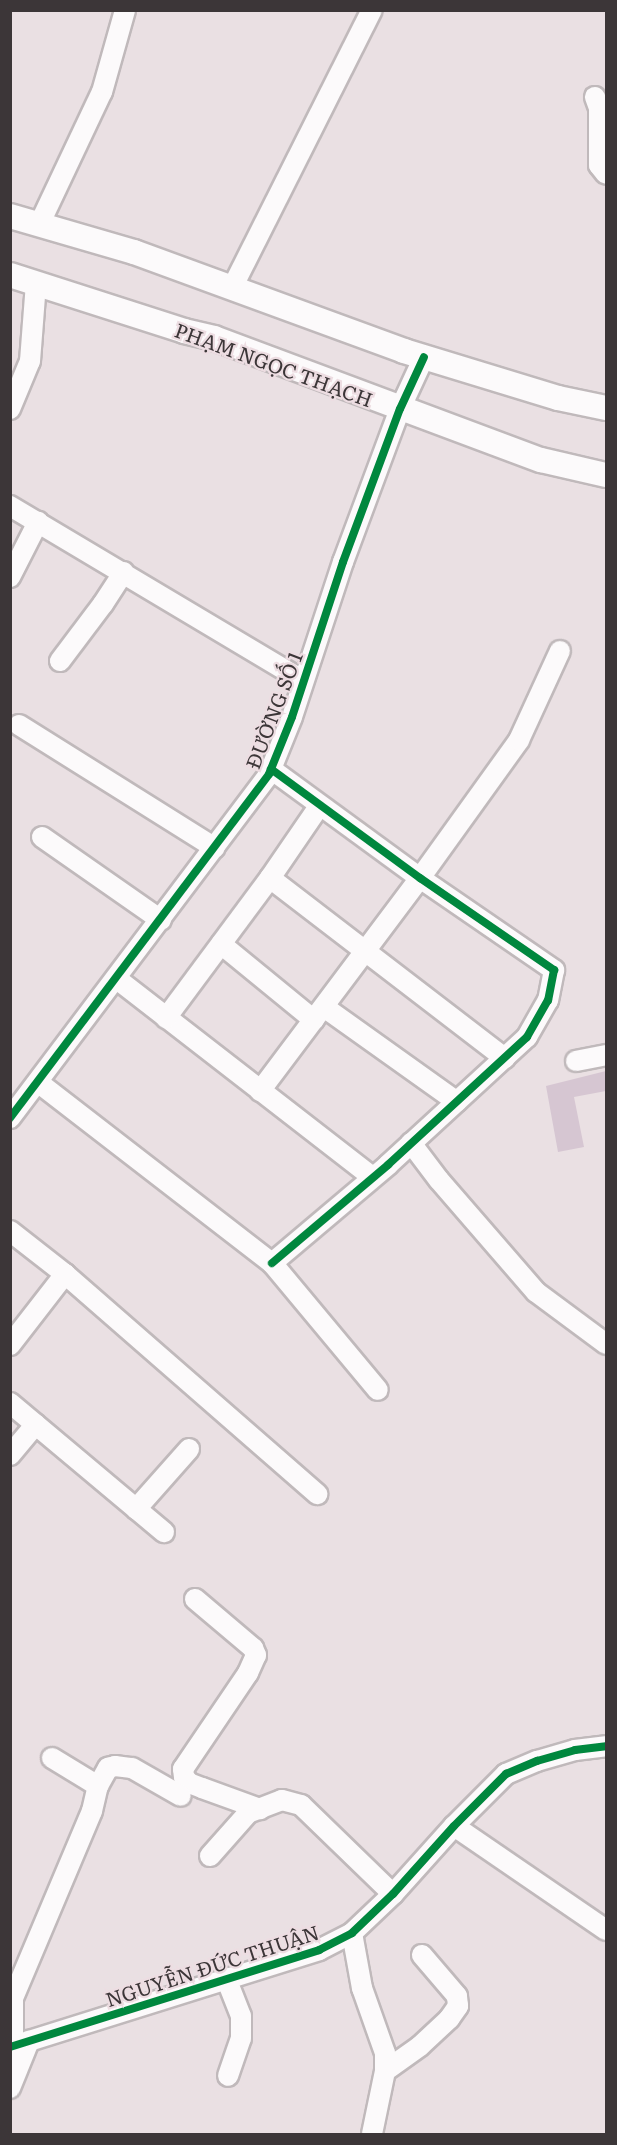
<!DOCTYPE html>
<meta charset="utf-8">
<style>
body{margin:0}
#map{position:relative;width:617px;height:2145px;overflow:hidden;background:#eae0e3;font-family:Literata,serif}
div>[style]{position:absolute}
.building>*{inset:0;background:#d6c6d2}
.roads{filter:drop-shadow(2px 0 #c0b9bb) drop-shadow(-2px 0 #c0b9bb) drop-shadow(0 2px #c0b9bb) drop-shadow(0 -2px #c0b9bb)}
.minor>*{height:20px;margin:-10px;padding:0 10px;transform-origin:10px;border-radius:10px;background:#fcfafb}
.major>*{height:24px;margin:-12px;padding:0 12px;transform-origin:12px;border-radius:12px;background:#fcfafb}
.cycleway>*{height:8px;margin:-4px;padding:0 4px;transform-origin:4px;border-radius:4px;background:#00873e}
span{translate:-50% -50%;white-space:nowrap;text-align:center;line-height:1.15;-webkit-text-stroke:4.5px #eddde2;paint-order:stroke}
.street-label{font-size:20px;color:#3c3638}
.frame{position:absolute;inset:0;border:12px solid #3c3638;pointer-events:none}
</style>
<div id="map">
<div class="building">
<div style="clip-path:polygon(606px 1071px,606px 1091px,574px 1097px,584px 1147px,558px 1152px,546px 1086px)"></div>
</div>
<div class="roads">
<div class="minor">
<div style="left:595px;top:97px;width:12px;rotate:70deg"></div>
<div style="left:599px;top:108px;width:57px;rotate:90deg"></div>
<div style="left:599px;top:165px;width:11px;rotate:52deg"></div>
<div style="left:39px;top:225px;width:147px;rotate:-64.7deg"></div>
<div style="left:102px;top:92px;width:85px;rotate:-74.3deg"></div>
<div style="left:232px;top:288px;width:311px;rotate:-63.3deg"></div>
<div style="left:10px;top:409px;width:52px;rotate:-67.4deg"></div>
<div style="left:30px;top:361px;width:78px;rotate:-85.6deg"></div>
<div style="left:10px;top:506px;width:341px;rotate:30.8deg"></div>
<div style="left:10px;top:577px;width:62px;rotate:-63deg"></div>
<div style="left:60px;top:661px;width:71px;rotate:-53deg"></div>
<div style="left:103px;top:604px;width:38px;rotate:-57deg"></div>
<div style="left:19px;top:725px;width:231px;rotate:32.1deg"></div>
<div style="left:271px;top:769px;width:185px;rotate:36.2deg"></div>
<div style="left:420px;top:878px;width:163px;rotate:34.5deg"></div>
<div style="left:554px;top:970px;width:31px;rotate:101deg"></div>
<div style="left:548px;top:1000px;width:43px;rotate:119.6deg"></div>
<div style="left:527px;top:1037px;width:189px;rotate:137.4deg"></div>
<div style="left:388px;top:1165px;width:152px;rotate:139.8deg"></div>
<div style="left:42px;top:837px;width:145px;rotate:34.9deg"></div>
<div style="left:270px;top:878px;width:296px;rotate:37.5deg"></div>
<div style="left:221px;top:944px;width:120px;rotate:39.3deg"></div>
<div style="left:117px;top:979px;width:321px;rotate:37.8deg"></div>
<div style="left:324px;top:1007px;width:163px;rotate:35.5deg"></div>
<div style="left:166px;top:1018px;width:174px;rotate:-53.4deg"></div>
<div style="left:270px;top:878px;width:88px;rotate:-55.6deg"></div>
<div style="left:576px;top:1061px;width:31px;rotate:-11deg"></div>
<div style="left:39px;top:1083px;width:294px;rotate:37.7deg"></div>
<div style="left:272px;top:1263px;width:165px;rotate:50.2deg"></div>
<div style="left:260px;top:1091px;width:266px;rotate:-53.1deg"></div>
<div style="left:420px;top:878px;width:170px;rotate:-54.3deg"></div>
<div style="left:519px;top:740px;width:98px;rotate:-65.3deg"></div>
<div style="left:10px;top:1118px;width:431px;rotate:-53deg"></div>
<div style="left:269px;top:774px;width:61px;rotate:-68deg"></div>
<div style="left:292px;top:717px;width:163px;rotate:-71.8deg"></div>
<div style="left:343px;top:562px;width:163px;rotate:-69.6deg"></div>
<div style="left:400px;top:409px;width:57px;rotate:-65.2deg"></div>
<div style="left:411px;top:1143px;width:46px;rotate:52.9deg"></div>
<div style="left:439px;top:1180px;width:148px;rotate:49.1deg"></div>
<div style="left:536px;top:1292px;width:87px;rotate:36.6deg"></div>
<div style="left:10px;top:1231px;width:70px;rotate:38deg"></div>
<div style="left:65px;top:1274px;width:335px;rotate:41.1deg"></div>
<div style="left:10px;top:1345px;width:90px;rotate:-52.2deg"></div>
<div style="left:10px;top:1403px;width:201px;rotate:40deg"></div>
<div style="left:10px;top:1455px;width:40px;rotate:-50deg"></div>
<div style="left:136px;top:1509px;width:80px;rotate:-48.5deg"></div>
<div style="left:195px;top:1599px;width:76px;rotate:40.2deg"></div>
<div style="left:253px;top:1648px;width:8px;rotate:67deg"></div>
<div style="left:256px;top:1655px;width:20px;rotate:114deg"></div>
<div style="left:248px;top:1673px;width:116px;rotate:124.1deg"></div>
<div style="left:183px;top:1769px;width:8px;rotate:83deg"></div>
<div style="left:184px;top:1777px;width:8px;rotate:50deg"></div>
<div style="left:189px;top:1783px;width:14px;rotate:21deg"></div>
<div style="left:202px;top:1788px;width:62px;rotate:19.9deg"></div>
<div style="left:52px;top:1758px;width:54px;rotate:31.3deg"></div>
<div style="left:454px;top:1826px;width:184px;rotate:34.4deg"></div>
<div style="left:210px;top:1856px;width:57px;rotate:-48.5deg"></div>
<div style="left:248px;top:1813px;width:36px;rotate:-21deg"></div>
<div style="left:282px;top:1800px;width:20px;rotate:15deg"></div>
<div style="left:301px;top:1805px;width:128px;rotate:44.1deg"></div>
<div style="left:352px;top:1933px;width:56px;rotate:79.7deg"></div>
<div style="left:362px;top:1988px;width:69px;rotate:70.5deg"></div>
<div style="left:385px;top:2053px;width:18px;rotate:90deg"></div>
<div style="left:385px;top:2071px;width:64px;rotate:101.7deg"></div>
<div style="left:226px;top:1978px;width:41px;rotate:68.5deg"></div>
<div style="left:241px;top:2016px;width:22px;rotate:90deg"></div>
<div style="left:241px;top:2038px;width:40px;rotate:108.9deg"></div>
<div style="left:13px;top:2046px;width:48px;rotate:-90deg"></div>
<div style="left:13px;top:1998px;width:203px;rotate:-67.1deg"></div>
<div style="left:92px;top:1811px;width:26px;rotate:-77deg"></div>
<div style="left:98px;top:1786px;width:21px;rotate:-61deg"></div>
<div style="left:108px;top:1768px;width:7px;rotate:-16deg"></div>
<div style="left:115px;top:1766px;width:17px;rotate:7deg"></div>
<div style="left:132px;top:1768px;width:56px;rotate:29.7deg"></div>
<div style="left:10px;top:2047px;width:324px;rotate:-17.4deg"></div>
<div style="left:319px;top:1950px;width:37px;rotate:-27deg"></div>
<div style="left:352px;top:1933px;width:57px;rotate:-43.6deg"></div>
<div style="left:393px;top:1894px;width:91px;rotate:-48.1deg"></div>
<div style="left:454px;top:1826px;width:74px;rotate:-45deg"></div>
<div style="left:506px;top:1774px;width:34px;rotate:-23deg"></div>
<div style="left:537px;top:1761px;width:40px;rotate:-16deg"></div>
<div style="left:575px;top:1750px;width:31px;rotate:-7deg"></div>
<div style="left:385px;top:2071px;width:43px;rotate:-35.5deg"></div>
<div style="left:420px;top:2046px;width:40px;rotate:-43deg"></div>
<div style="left:449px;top:2019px;width:16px;rotate:-55deg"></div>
<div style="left:458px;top:2006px;width:10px;rotate:-96deg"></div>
<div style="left:457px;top:1996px;width:54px;rotate:-130.5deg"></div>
<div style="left:10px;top:2088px;width:51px;rotate:-68deg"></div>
</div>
<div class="major">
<div style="left:10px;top:216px;width:129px;rotate:16.2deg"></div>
<div style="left:134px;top:252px;width:288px;rotate:20.1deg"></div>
<div style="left:404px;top:351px;width:161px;rotate:17deg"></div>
<div style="left:558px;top:398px;width:49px;rotate:11.8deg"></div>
<div style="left:10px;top:275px;width:183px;rotate:17.8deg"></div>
<div style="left:184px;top:331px;width:31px;rotate:13deg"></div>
<div style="left:214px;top:338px;width:349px;rotate:20.5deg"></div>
<div style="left:541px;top:460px;width:67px;rotate:13deg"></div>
</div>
</div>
<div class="cycleway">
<div style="left:271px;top:769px;width:185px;rotate:36.2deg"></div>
<div style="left:420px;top:878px;width:163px;rotate:34.5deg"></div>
<div style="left:554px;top:970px;width:31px;rotate:101deg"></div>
<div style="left:548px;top:1000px;width:43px;rotate:119.6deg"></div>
<div style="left:527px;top:1037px;width:189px;rotate:137.4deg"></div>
<div style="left:388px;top:1165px;width:152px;rotate:139.8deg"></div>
<div style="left:10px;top:1118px;width:431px;rotate:-53deg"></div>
<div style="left:269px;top:774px;width:61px;rotate:-68deg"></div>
<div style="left:292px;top:717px;width:163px;rotate:-71.8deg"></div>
<div style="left:343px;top:562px;width:163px;rotate:-69.6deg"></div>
<div style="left:400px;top:409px;width:57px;rotate:-65.2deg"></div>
<div style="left:10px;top:2047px;width:324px;rotate:-17.4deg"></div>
<div style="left:319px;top:1950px;width:37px;rotate:-27deg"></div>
<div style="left:352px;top:1933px;width:57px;rotate:-43.6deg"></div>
<div style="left:393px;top:1894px;width:91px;rotate:-48.1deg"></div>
<div style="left:454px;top:1826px;width:74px;rotate:-45deg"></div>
<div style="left:506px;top:1774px;width:34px;rotate:-23deg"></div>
<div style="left:537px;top:1761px;width:40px;rotate:-16deg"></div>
<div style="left:575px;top:1750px;width:31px;rotate:-7deg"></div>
</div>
<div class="street-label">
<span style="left:274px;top:364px;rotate:20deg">PHẠM NGỌC THẠCH</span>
<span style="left:273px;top:710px;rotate:-69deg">ĐƯỜNG SỐ 1</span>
<span style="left:212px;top:1965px;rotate:-18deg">NGUYỄN ĐỨC THUẬN</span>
</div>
<div class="frame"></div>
</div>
